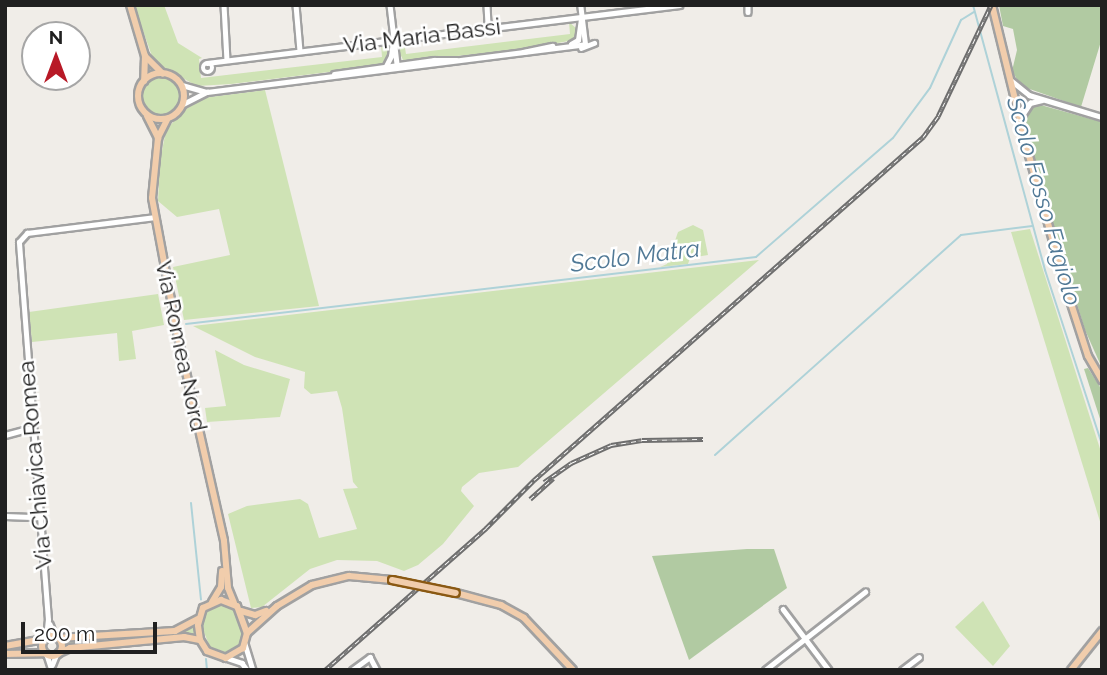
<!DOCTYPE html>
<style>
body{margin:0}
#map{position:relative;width:1107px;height:675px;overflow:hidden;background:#f0ede8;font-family:Raleway,sans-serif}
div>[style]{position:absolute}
.grass>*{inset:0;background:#cfe3b5}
.round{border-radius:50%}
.forest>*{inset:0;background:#b1caa2}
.stream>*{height:2px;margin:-1px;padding:0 1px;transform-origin:1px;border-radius:1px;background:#aed2d8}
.roads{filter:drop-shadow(2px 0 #a1a1a1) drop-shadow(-2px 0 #a1a1a1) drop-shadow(0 2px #a1a1a1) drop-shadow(0 -2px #a1a1a1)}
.minor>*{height:4.5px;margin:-2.25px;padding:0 2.25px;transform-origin:2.25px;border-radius:2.25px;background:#fff}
.minor>.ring{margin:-2.25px;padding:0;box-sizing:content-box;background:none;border:4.5px solid #fff;border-radius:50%}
.major>*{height:6px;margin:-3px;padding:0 3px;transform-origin:3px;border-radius:3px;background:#f1cdac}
.major>.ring{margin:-3px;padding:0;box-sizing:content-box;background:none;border:6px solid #f1cdac;border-radius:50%}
.rail>*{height:4.5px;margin-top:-2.25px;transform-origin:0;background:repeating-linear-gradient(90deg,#fff 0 5px,#6e6e6e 0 10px);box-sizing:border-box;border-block:2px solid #6e6e6e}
.bridges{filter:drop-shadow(2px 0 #8a5913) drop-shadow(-2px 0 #8a5913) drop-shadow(0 2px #8a5913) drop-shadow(0 -2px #8a5913)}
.major-bridge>*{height:6px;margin:-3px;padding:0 3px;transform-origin:3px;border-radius:3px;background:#f1cdac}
span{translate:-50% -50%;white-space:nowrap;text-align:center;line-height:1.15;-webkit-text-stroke:5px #fff;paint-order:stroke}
.street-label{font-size:23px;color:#202020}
.water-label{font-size:24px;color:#517996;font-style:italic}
.frame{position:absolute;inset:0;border:7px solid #202020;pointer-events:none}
.north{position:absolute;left:21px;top:21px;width:70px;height:70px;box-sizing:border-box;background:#fff;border:2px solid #a6a6a6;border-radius:50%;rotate:0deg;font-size:19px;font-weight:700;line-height:28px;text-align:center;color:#202020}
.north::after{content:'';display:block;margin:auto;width:24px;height:32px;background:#b81926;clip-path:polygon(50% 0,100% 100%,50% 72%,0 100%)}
.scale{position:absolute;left:21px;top:622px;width:136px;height:32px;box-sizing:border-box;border:4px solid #202020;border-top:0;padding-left:9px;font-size:21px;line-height:24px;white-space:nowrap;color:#202020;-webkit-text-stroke:5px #fff;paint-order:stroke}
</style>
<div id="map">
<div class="grass">
<div style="clip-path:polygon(134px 5px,164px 5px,178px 43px,202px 58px,199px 59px,201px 78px,382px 57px,381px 44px,388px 49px,389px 58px,382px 64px,337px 71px,231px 84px,197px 86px,154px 62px)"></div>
<div style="clip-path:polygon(569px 22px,577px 29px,574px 40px,525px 49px,409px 61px,403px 60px,398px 49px,404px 42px,406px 54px,570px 34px)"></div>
<div class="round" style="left:141px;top:76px;width:40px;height:40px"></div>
<div style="clip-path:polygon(265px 90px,319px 306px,184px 320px,173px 267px,230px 255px,219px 209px,177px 217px,158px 201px,160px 161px,166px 130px,194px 99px)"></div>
<div style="clip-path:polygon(693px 225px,703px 230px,708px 255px,690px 258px,688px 264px,660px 267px,667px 264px,678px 232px)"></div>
<div style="clip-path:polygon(1030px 229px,1102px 455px,1102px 528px,1011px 232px)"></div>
<div style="clip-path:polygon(759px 260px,518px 467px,479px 473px,462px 487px,461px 491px,474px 506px,443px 544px,418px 565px,404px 571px,377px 561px,337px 560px,310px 569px,262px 607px,251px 608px,228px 514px,247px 506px,300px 499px,308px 504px,319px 538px,357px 529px,343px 489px,358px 488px,353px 482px,342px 408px,337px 391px,311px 394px,304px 388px,305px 372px,255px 357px,193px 326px)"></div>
<div style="clip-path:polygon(158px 294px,164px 325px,132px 331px,136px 359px,119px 361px,117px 333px,32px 342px,29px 312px)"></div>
<div style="clip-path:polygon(215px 350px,244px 365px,290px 379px,280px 417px,207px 422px,205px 408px,226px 406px)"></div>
<div style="clip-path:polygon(983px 601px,1010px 646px,993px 666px,955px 627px)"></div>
<div style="clip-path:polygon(219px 603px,236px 609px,244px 629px,242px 644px,228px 653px,210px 647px,203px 630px,204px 611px)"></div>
<div style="clip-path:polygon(195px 623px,197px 635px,71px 645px,70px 642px,177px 632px)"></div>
</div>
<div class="forest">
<div style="clip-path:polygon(999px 5px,1102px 5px,1102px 38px,1081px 107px,1021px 86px,1012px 71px,1017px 50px,1013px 29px,1003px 26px)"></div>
<div style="clip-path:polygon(1037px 104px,1102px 122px,1102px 368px,1085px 330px,1039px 181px,1024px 122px,1026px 114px)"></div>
<div style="clip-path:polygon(1088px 368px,1102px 390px,1102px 425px,1084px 369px)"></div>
<div style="clip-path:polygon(747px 549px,774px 549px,787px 588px,689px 660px,652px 556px)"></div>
</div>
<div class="stream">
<div style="left:973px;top:5px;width:275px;rotate:74.8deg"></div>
<div style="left:1045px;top:270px;width:183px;rotate:71.9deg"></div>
<div style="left:186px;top:324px;width:574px;rotate:-6.7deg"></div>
<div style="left:756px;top:257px;width:181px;rotate:-41deg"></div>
<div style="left:893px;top:138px;width:62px;rotate:-53.5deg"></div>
<div style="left:930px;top:88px;width:75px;rotate:-65.5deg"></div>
<div style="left:961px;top:20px;width:15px;rotate:-32deg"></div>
<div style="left:715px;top:455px;width:330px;rotate:-41.8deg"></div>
<div style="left:961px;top:235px;width:72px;rotate:-7.2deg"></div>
<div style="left:191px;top:503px;width:97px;rotate:84.1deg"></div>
<div style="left:206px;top:659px;width:11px;rotate:85deg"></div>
</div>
<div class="roads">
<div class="minor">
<div style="left:224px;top:5px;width:55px;rotate:86.9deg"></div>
<div style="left:296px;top:5px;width:46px;rotate:85deg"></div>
<div style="left:390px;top:5px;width:59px;rotate:83.2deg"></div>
<div style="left:487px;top:5px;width:22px;rotate:87deg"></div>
<div style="left:748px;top:5px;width:7px;rotate:90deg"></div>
<div style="left:571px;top:44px;width:8px;rotate:-30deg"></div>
<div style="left:578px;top:40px;width:21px;rotate:-82deg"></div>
<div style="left:581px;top:48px;width:14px;rotate:-21deg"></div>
<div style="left:523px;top:52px;width:30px;rotate:-12deg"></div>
<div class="ring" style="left:203px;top:63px;width:5.5px;height:5.5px"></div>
<div style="left:207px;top:63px;width:476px;rotate:-7deg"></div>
<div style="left:386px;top:66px;width:11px;rotate:-63deg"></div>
<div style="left:391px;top:56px;width:15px;rotate:-82deg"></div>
<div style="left:334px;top:74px;width:101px;rotate:-8deg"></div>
<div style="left:434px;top:60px;width:23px"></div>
<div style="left:1012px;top:81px;width:22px;rotate:39deg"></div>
<div style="left:1029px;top:95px;width:76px;rotate:16.8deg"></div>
<div style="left:182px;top:85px;width:25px;rotate:16deg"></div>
<div style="left:183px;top:104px;width:27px;rotate:-27deg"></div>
<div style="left:207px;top:92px;width:381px;rotate:-7.2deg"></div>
<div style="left:585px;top:44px;width:39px;rotate:-97deg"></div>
<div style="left:1021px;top:117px;width:17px;rotate:-57deg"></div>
<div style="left:1030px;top:103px;width:12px;rotate:-14deg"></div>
<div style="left:5px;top:435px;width:27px;rotate:-15deg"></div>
<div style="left:5px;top:516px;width:33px;rotate:2deg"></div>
<div style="left:783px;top:609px;width:76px;rotate:53deg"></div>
<div style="left:50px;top:624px;width:14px;rotate:69deg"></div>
<div style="left:46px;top:638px;width:18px;rotate:-84deg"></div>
<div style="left:48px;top:620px;width:379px;rotate:-94.4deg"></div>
<div style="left:19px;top:242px;width:12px;rotate:-48deg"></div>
<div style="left:27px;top:233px;width:129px;rotate:-7.1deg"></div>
<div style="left:245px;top:644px;width:27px;rotate:73deg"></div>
<div style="left:47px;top:655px;width:16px;rotate:72deg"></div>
<div style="left:227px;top:658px;width:16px;rotate:18deg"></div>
<div style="left:242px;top:663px;width:9px;rotate:54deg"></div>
<div style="left:52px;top:665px;width:11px;rotate:-68deg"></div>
<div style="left:352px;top:670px;width:22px;rotate:-36deg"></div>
<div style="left:370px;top:657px;width:15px;rotate:62deg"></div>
<div style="left:765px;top:670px;width:127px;rotate:-38deg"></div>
<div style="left:902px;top:670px;width:21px;rotate:-37deg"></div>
</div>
<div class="major">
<div style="left:130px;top:5px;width:53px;rotate:73.6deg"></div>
<div style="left:145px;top:56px;width:25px;rotate:92deg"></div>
<div style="left:992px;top:5px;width:144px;rotate:76.3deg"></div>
<div style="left:1026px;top:145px;width:152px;rotate:74.3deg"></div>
<div style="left:1067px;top:291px;width:68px;rotate:72.1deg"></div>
<div style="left:1088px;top:356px;width:28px;rotate:60deg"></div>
<div style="left:145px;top:56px;width:25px;rotate:45deg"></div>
<div class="ring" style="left:138px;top:73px;width:40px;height:40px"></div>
<div style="left:147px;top:116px;width:25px;rotate:63deg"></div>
<div style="left:167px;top:120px;width:20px;rotate:117deg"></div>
<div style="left:158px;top:138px;width:60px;rotate:95.7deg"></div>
<div style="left:152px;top:198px;width:136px;rotate:79.4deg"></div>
<div style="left:177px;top:332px;width:214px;rotate:77.3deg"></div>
<div style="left:224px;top:541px;width:47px;rotate:85.1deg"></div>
<div style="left:228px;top:588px;width:16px;rotate:68deg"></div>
<div style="left:456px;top:593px;width:47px;rotate:14.9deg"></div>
<div style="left:501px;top:605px;width:26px;rotate:29deg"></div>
<div style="left:524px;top:618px;width:71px;rotate:46.7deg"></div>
<div style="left:221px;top:600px;width:17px;rotate:21deg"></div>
<div style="left:237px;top:606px;width:29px;rotate:70deg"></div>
<div style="left:247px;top:633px;width:16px;rotate:105deg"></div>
<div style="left:243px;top:648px;width:20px;rotate:150deg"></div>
<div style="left:226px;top:658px;width:20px;rotate:-160deg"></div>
<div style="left:207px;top:651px;width:13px;rotate:-122deg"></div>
<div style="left:200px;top:640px;width:15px;rotate:-98deg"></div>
<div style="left:198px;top:625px;width:18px;rotate:-74deg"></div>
<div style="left:203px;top:608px;width:20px;rotate:-24deg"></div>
<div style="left:212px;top:602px;width:17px;rotate:-59deg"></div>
<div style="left:221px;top:587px;width:16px;rotate:-86deg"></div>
<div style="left:241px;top:611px;width:15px;rotate:16deg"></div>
<div style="left:255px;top:615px;width:12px;rotate:-20deg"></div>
<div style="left:247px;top:633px;width:40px;rotate:-42deg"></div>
<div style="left:277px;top:606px;width:41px;rotate:-31deg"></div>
<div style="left:312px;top:585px;width:38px;rotate:-14deg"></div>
<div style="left:349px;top:576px;width:43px;rotate:5.3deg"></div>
<div class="ring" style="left:42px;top:636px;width:14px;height:14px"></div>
<div style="left:58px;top:638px;width:117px;rotate:-3.4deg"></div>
<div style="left:175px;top:631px;width:26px;rotate:-28deg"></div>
<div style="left:5px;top:646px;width:40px;rotate:-10deg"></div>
<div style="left:59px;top:653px;width:12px;rotate:-24deg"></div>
<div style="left:70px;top:648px;width:115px;rotate:-5.5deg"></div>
<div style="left:184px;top:637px;width:16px;rotate:11deg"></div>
<div style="left:5px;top:654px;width:39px;rotate:-1deg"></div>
<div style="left:1071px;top:670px;width:50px;rotate:-51.5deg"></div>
</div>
</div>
<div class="rail">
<div style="left:544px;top:482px;width:33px;rotate:-35deg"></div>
<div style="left:571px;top:463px;width:44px;rotate:-24.2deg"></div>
<div style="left:611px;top:445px;width:31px;rotate:-9deg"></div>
<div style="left:642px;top:440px;width:61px;rotate:-0.9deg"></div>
<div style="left:530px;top:499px;width:31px;rotate:-42deg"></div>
<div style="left:325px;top:670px;width:215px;rotate:-41.4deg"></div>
<div style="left:486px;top:528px;width:68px;rotate:-45deg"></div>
<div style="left:534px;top:480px;width:519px;rotate:-41.4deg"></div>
<div style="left:923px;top:137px;width:26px;rotate:-54deg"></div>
<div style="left:938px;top:116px;width:123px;rotate:-64.5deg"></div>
</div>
<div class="bridges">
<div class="major-bridge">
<div style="left:392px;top:580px;width:65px;rotate:11.5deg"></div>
</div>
</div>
<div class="street-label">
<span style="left:422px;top:36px;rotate:-7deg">Via Maria Bassi</span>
<span style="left:181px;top:346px;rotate:78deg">Via Romea Nord</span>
<span style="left:35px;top:465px;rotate:-95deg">Via Chiavica Romea</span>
</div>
<div class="water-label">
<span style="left:1044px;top:201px;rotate:74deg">Scolo Fosso Fagiolo</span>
<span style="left:635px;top:256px;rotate:-7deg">Scolo Matra</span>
</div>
<div class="frame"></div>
<div class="north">N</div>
<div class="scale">200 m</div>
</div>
